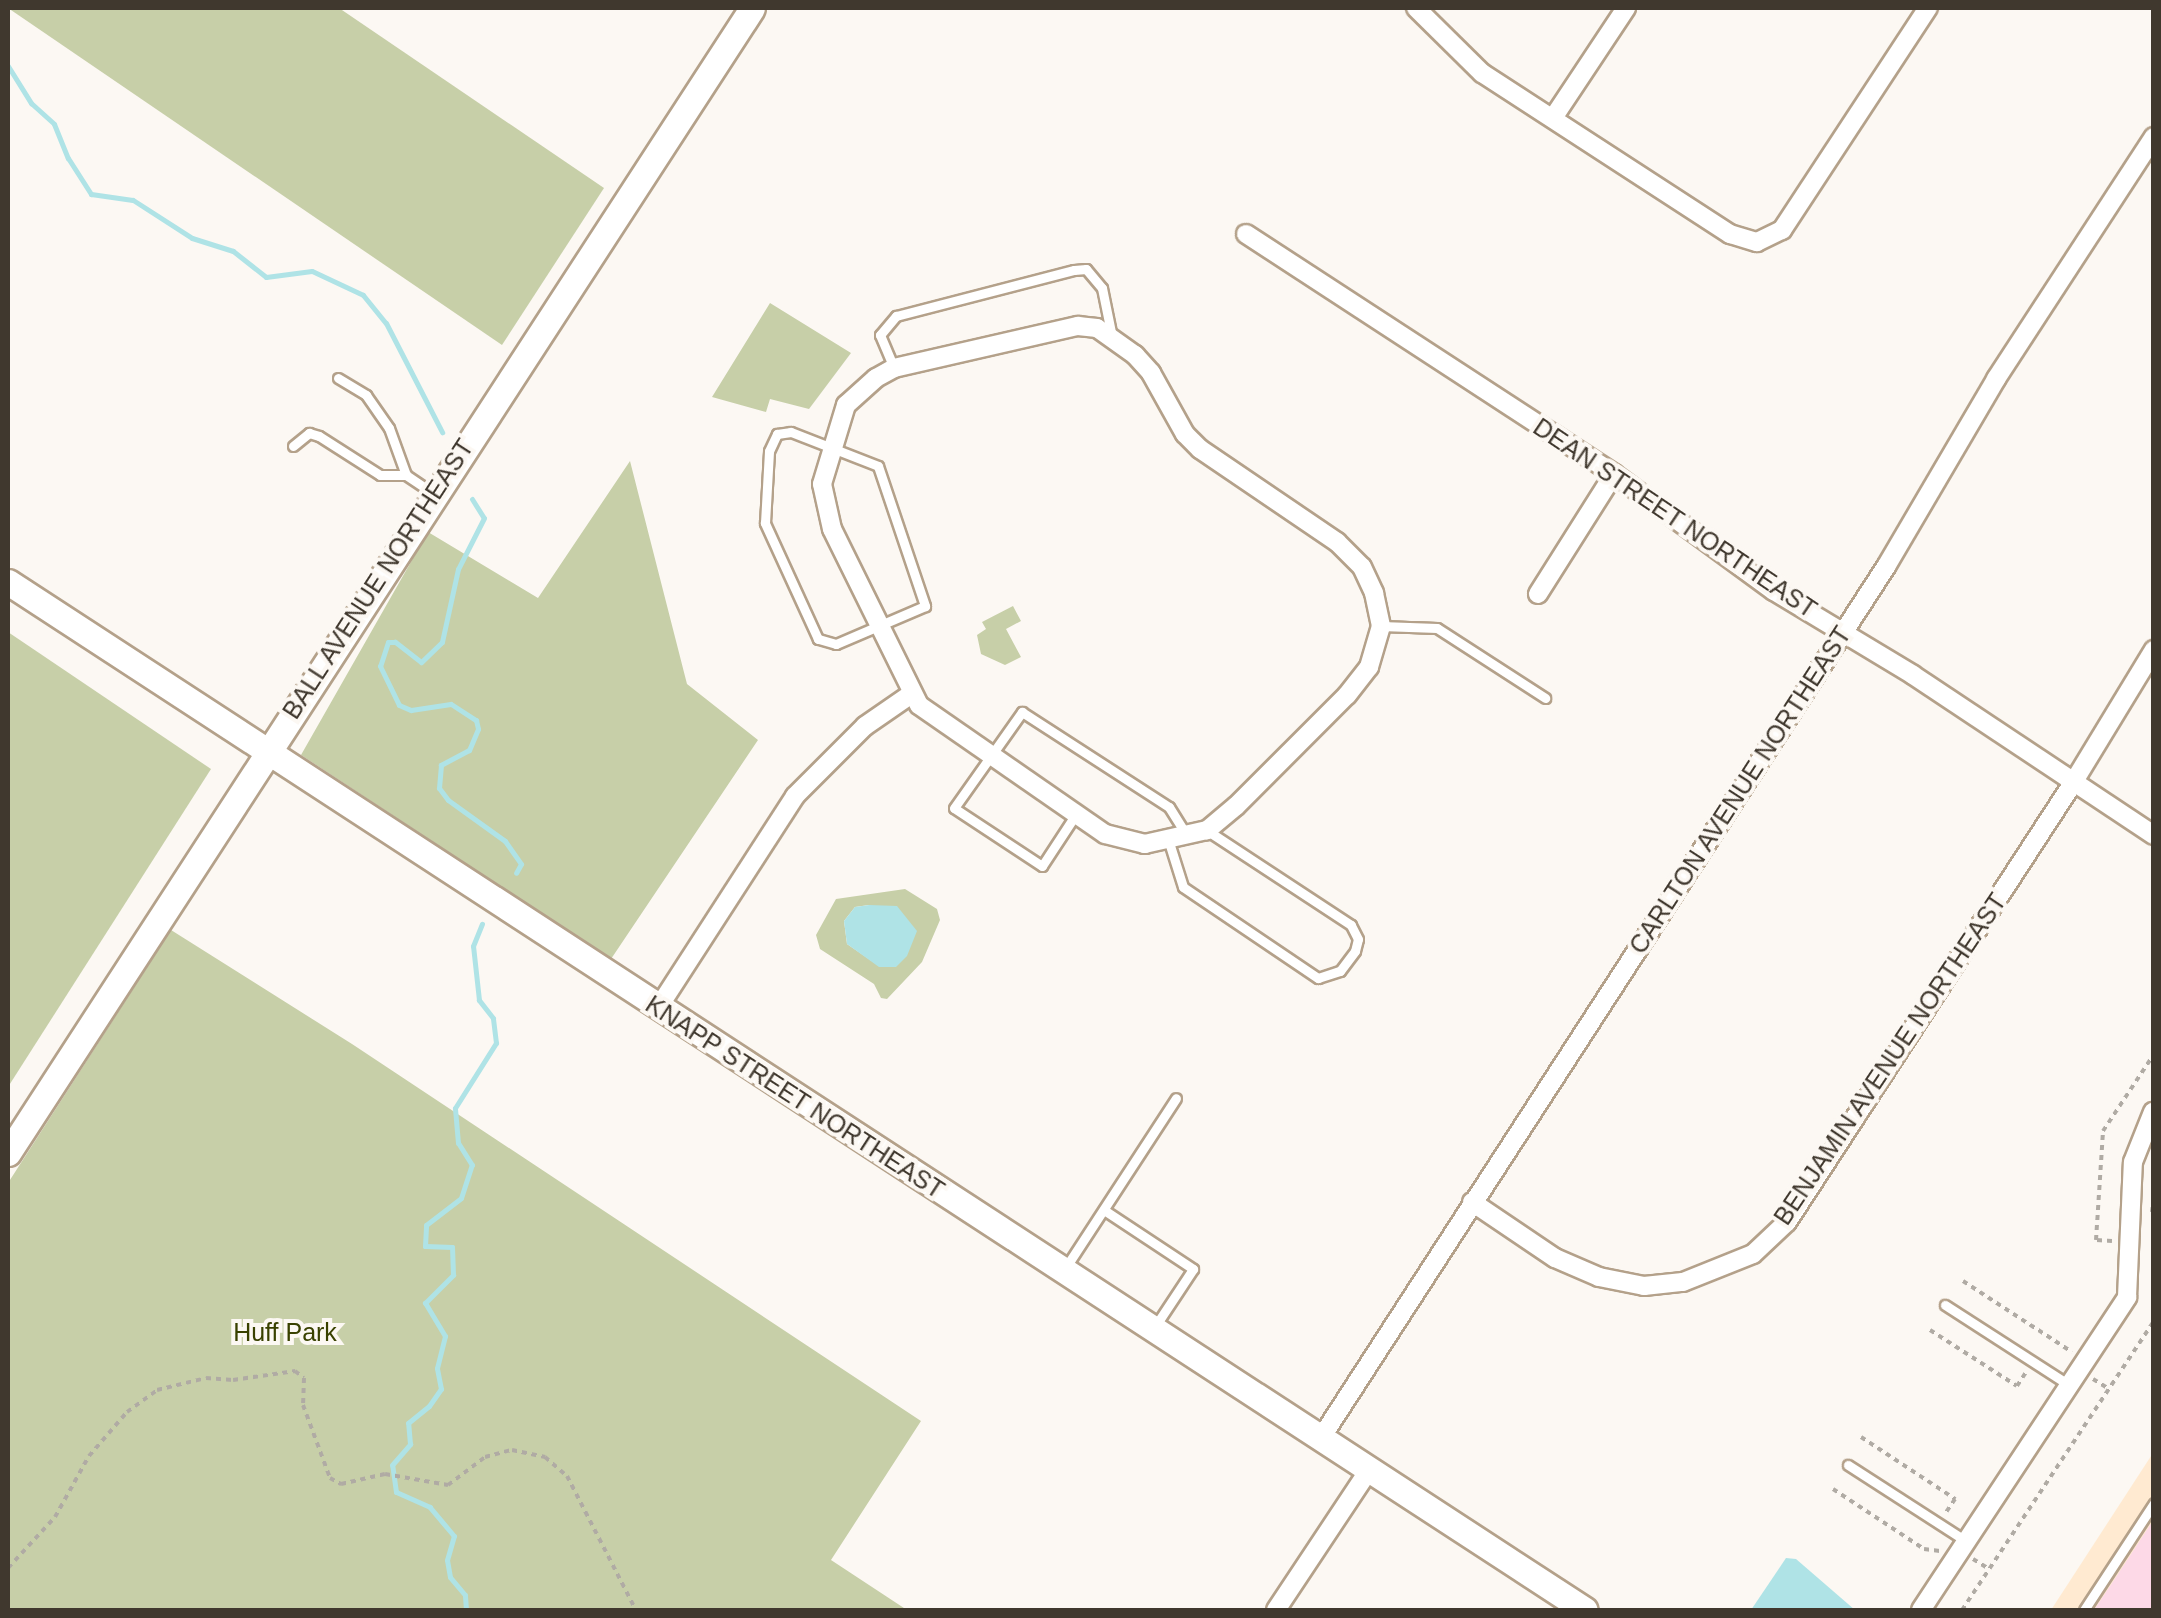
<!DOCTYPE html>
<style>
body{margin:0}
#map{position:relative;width:2161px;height:1618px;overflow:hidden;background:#fcf8f3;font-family:Helvetica,sans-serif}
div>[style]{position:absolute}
.built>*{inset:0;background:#ffead1}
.green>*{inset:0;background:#c7cfa8}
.water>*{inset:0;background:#afe3e6}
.stream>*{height:5px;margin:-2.5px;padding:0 2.5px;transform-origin:2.5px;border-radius:2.5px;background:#afe3e6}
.building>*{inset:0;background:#fdd9e7}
.path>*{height:4px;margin-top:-2px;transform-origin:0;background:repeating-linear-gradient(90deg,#b0aba4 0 5px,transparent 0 10px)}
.roads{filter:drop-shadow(2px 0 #b4a18a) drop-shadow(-2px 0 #b4a18a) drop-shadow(0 2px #b4a18a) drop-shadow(0 -2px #b4a18a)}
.lane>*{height:9px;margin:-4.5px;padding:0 4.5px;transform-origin:4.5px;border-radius:4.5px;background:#fff}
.street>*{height:18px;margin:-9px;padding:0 9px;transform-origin:9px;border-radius:9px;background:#fff}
.secondary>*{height:25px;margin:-12.5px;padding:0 12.5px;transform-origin:12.5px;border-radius:12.5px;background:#fff}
span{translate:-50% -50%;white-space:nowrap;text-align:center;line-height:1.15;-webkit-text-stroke:8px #fcf8f3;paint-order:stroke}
.street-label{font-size:25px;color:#40382e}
.park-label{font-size:25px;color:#394100}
.frame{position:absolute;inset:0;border:10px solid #40382e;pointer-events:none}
</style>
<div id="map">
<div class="built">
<div style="clip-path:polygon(2153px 1453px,2153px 1610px,2051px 1610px)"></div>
</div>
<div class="green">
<div style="clip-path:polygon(8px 8px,339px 8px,604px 188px,502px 345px)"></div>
<div style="clip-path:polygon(770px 303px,851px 353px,809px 409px,770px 399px,766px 412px,712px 397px)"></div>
<div style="clip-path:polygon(630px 461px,687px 684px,758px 740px,611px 959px,301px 755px,428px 532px,538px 598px)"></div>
<div style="clip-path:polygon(1013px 606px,1021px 621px,1006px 629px,1021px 657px,1005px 665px,981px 654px,977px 635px,986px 629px,982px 622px)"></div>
<div style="clip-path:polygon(8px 632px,211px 769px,8px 1087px)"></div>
<div style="clip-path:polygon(evenodd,905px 889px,937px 909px,940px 920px,922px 962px,887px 999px,881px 998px,874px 984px,820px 949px,816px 935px,836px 899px,905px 889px,869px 905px,879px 966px,847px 944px,844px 921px,855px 907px,869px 905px)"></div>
<div style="clip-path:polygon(171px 930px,352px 1044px,921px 1421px,831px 1560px,907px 1610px,8px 1610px,8px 1183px)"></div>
</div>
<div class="water">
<div style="clip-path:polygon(869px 905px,897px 906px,917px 931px,907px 956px,896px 967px,879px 967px,847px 944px,844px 921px,855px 907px)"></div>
<div style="clip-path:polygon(1786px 1558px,1796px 1559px,1855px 1610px,1751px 1610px)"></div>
</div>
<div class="stream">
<div style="left:8px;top:66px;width:44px;rotate:58.1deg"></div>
<div style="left:31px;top:103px;width:31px;rotate:42deg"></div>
<div style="left:54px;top:124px;width:37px;rotate:68deg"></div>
<div style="left:68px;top:158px;width:43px;rotate:57.4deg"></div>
<div style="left:91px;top:194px;width:42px;rotate:8.1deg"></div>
<div style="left:133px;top:200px;width:70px;rotate:32.8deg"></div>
<div style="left:192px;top:238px;width:43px;rotate:17.6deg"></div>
<div style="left:233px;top:251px;width:42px;rotate:38.2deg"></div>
<div style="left:266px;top:277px;width:46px;rotate:-7.4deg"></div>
<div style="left:312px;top:271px;width:56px;rotate:25.2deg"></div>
<div style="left:363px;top:295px;width:36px;rotate:51deg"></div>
<div style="left:386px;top:323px;width:123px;rotate:62.8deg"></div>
<div style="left:472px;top:499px;width:22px;rotate:58deg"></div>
<div style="left:484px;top:518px;width:57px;rotate:117deg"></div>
<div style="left:458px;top:569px;width:75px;rotate:102.4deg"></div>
<div style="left:442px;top:642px;width:29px;rotate:136deg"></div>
<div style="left:421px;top:662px;width:33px;rotate:-142deg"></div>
<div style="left:395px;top:642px;width:7px;rotate:180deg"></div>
<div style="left:388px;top:642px;width:25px;rotate:108deg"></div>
<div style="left:380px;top:666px;width:43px;rotate:64deg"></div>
<div style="left:399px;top:705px;width:13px;rotate:23deg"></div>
<div style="left:411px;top:710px;width:40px;rotate:-8.5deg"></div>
<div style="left:451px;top:704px;width:30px;rotate:33deg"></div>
<div style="left:476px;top:720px;width:9px;rotate:77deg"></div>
<div style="left:478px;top:729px;width:23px;rotate:113deg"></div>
<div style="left:469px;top:750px;width:32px;rotate:152deg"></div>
<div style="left:441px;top:765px;width:23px;rotate:95deg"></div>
<div style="left:439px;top:788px;width:15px;rotate:53deg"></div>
<div style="left:448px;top:800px;width:70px;rotate:35.7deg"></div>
<div style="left:505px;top:841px;width:28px;rotate:55deg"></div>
<div style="left:521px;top:864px;width:10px;rotate:119deg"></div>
<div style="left:466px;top:1610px;width:15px;rotate:-94deg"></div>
<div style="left:465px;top:1595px;width:23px;rotate:-130deg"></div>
<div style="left:450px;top:1577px;width:17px;rotate:-100deg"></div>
<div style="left:447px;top:1560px;width:25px;rotate:-74deg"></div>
<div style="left:454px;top:1536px;width:38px;rotate:-130deg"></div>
<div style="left:430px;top:1507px;width:37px;rotate:-156deg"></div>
<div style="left:396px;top:1492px;width:27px;rotate:-98deg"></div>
<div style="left:392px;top:1465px;width:28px;rotate:-49deg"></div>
<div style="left:410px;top:1444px;width:21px;rotate:-95deg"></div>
<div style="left:408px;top:1423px;width:27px;rotate:-39deg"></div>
<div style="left:429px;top:1406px;width:21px;rotate:-55deg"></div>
<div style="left:441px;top:1389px;width:21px;rotate:-101deg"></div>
<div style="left:437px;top:1368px;width:33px;rotate:-76deg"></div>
<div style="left:445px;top:1336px;width:39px;rotate:-121deg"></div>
<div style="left:425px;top:1303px;width:40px;rotate:-45deg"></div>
<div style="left:453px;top:1275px;width:28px;rotate:-92deg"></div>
<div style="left:452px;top:1247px;width:27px;rotate:-178deg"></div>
<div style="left:425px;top:1246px;width:21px;rotate:-87deg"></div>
<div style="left:426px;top:1225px;width:44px;rotate:-37.6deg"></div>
<div style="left:461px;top:1198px;width:35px;rotate:-72deg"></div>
<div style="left:472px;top:1165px;width:26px;rotate:-122deg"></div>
<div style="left:458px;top:1143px;width:35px;rotate:-95deg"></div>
<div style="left:455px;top:1108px;width:77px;rotate:-57.8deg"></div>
<div style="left:496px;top:1043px;width:25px;rotate:-97deg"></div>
<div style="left:493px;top:1018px;width:23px;rotate:-128deg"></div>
<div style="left:479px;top:1000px;width:54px;rotate:-96.3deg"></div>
<div style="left:473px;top:946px;width:24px;rotate:-68deg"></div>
</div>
<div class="building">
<div style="clip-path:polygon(2154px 1519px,2154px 1610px,2094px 1610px,2118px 1574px)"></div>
</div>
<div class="path">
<div style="left:2152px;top:1212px;width:17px;rotate:-83deg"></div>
<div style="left:2112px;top:1241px;width:16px;rotate:-176deg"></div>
<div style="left:2096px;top:1240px;width:109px;rotate:-86.3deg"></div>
<div style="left:2103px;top:1131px;width:92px;rotate:-56.5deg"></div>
<div style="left:1963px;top:1281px;width:130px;rotate:33.1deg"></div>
<div style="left:1930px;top:1330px;width:103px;rotate:32.8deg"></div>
<div style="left:2017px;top:1386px;width:17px;rotate:-57deg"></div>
<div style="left:2093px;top:1379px;width:19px;rotate:32deg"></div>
<div style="left:1861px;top:1437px;width:113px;rotate:33.4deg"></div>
<div style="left:1955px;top:1499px;width:18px;rotate:124deg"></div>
<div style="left:1833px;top:1489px;width:109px;rotate:33.4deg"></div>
<div style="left:1924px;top:1549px;width:16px;rotate:7deg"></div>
<div style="left:1973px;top:1559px;width:19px;rotate:32deg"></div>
<div style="left:8px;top:1568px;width:69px;rotate:-47.3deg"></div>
<div style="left:55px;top:1517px;width:70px;rotate:-60.9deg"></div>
<div style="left:89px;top:1456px;width:58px;rotate:-49.2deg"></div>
<div style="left:127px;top:1412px;width:37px;rotate:-36deg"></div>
<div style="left:157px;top:1390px;width:50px;rotate:-13.8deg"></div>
<div style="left:206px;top:1378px;width:27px;rotate:4deg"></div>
<div style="left:233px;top:1380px;width:63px;rotate:-8.3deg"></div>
<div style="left:295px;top:1371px;width:11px;rotate:38deg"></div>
<div style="left:304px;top:1378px;width:27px;rotate:92deg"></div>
<div style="left:303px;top:1405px;width:78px;rotate:69.7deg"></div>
<div style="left:330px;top:1478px;width:13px;rotate:29deg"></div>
<div style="left:341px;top:1484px;width:45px;rotate:-12.8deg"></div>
<div style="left:385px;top:1474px;width:64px;rotate:9.9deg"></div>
<div style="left:448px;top:1485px;width:46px;rotate:-37.1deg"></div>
<div style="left:485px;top:1457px;width:28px;rotate:-15deg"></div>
<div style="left:512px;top:1450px;width:34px;rotate:12deg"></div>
<div style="left:545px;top:1457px;width:29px;rotate:41deg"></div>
<div style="left:567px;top:1476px;width:151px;rotate:62.8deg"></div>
<div style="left:1962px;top:1610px;width:347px;rotate:-56.4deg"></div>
</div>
<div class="roads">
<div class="lane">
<div style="left:894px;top:368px;width:36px;rotate:-113deg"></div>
<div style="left:880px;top:335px;width:25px;rotate:-50deg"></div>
<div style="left:896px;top:316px;width:184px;rotate:-14.5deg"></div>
<div style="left:1074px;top:270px;width:12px;rotate:-5deg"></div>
<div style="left:1086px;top:269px;width:25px;rotate:50deg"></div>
<div style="left:1102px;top:288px;width:50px;rotate:78.5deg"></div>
<div style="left:338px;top:378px;width:33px;rotate:31deg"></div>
<div style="left:366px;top:395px;width:40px;rotate:55.1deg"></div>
<div style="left:389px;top:428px;width:50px;rotate:70.1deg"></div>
<div style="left:791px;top:432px;width:93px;rotate:21.3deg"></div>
<div style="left:878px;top:466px;width:148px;rotate:71.4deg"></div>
<div style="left:925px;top:606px;width:97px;rotate:156.9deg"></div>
<div style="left:836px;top:644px;width:19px;rotate:-164deg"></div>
<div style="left:818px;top:639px;width:128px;rotate:-114.6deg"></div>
<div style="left:765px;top:523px;width:72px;rotate:-86.8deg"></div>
<div style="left:769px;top:451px;width:19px;rotate:-65deg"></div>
<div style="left:777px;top:434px;width:14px;rotate:-8deg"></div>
<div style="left:293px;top:446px;width:21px;rotate:-39deg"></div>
<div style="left:309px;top:433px;width:10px;rotate:17deg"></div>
<div style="left:319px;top:436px;width:72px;rotate:32.6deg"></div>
<div style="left:380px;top:475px;width:26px"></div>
<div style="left:406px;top:475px;width:32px;rotate:34deg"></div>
<div style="left:1381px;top:626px;width:56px;rotate:2deg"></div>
<div style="left:1437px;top:628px;width:129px;rotate:32.9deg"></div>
<div style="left:1076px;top:814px;width:62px;rotate:123.2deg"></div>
<div style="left:1042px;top:866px;width:105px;rotate:-146.6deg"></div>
<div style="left:954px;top:808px;width:118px;rotate:-54.7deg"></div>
<div style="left:1022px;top:712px;width:175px;rotate:32.9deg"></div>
<div style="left:1169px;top:807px;width:32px;rotate:58deg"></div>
<div style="left:1168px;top:839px;width:50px;rotate:72.6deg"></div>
<div style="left:1183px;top:887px;width:163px;rotate:34deg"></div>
<div style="left:1318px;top:978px;width:23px;rotate:-18deg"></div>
<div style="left:1340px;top:971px;width:25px;rotate:-53deg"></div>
<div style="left:1355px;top:951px;width:12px;rotate:-76deg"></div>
<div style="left:1358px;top:939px;width:16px;rotate:-117deg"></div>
<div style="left:1351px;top:925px;width:171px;rotate:-146.7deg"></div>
<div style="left:1104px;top:1210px;width:107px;rotate:33.5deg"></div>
<div style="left:1193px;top:1269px;width:71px;rotate:123.5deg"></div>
<div style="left:1064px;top:1270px;width:205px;rotate:-56.9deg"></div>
<div style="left:1945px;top:1305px;width:148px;rotate:32.8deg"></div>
<div style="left:1848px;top:1465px;width:140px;rotate:32.8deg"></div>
<div style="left:2084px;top:1610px;width:128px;rotate:-56.8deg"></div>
</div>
<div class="street">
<div style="left:1416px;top:8px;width:93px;rotate:44.6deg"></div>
<div style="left:1482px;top:73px;width:296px;rotate:33deg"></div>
<div style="left:1730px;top:234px;width:28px;rotate:17deg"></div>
<div style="left:1757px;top:242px;width:28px;rotate:-26deg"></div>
<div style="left:1782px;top:230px;width:266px;rotate:-56.7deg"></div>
<div style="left:1553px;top:118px;width:132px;rotate:-56.4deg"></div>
<div style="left:1246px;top:234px;width:439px;rotate:33.1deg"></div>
<div style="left:1614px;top:474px;width:198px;rotate:36.2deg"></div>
<div style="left:1774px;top:591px;width:162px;rotate:31.1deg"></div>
<div style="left:1913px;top:675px;width:289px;rotate:33.6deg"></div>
<div style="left:1078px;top:326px;width:19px;rotate:6deg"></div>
<div style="left:1097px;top:328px;width:47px;rotate:35.4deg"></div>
<div style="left:1135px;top:355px;width:24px;rotate:48deg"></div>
<div style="left:1151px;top:373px;width:70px;rotate:60.9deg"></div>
<div style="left:1185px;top:434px;width:21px;rotate:45deg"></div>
<div style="left:1200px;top:449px;width:166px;rotate:34.2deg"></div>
<div style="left:1337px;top:542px;width:35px;rotate:45deg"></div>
<div style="left:1362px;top:567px;width:29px;rotate:65deg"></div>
<div style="left:1374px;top:593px;width:34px;rotate:78deg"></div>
<div style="left:1381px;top:626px;width:43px;rotate:106.3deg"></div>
<div style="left:1369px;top:667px;width:36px;rotate:128deg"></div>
<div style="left:1347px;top:695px;width:157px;rotate:135deg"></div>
<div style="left:1236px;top:806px;width:38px;rotate:140deg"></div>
<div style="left:1207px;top:830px;width:64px;rotate:167.3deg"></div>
<div style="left:1145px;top:844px;width:41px;rotate:-166deg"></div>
<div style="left:1105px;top:834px;width:226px;rotate:-145.3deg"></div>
<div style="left:919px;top:705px;width:196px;rotate:-116.3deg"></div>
<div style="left:832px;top:529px;width:46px;rotate:-102.5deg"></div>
<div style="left:822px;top:484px;width:83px;rotate:-73.1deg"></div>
<div style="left:846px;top:405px;width:40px;rotate:-42deg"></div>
<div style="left:876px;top:378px;width:21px;rotate:-29deg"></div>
<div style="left:894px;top:368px;width:189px;rotate:-12.9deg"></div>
<div style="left:1538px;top:594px;width:142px;rotate:-57.7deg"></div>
<div style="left:658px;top:1008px;width:252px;rotate:-57.1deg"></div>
<div style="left:795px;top:796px;width:99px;rotate:-45deg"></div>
<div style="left:865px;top:726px;width:55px;rotate:-34.6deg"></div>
<div style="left:1472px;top:1202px;width:100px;rotate:34deg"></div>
<div style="left:1555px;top:1258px;width:48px;rotate:23.4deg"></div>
<div style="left:1599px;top:1277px;width:46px;rotate:11.3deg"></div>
<div style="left:1644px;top:1286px;width:39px;rotate:-6deg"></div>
<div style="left:1683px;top:1282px;width:75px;rotate:-21.8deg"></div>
<div style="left:1753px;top:1254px;width:47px;rotate:-43.3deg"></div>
<div style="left:1787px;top:1222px;width:524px;rotate:-56.92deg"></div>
<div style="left:2073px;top:783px;width:156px;rotate:-58.7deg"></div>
<div style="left:1321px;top:1438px;width:1040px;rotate:-57.04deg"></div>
<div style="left:1887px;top:565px;width:216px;rotate:-59.6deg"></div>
<div style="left:1996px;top:379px;width:289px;rotate:-56.9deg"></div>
<div style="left:1276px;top:1610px;width:168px;rotate:-56.4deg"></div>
<div style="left:1921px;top:1610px;width:375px;rotate:-56.6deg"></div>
<div style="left:2127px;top:1297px;width:135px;rotate:-87.5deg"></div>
<div style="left:2133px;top:1162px;width:54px;rotate:-68.2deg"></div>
</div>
<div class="secondary">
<div style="left:8px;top:582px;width:1882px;rotate:33.1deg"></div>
<div style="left:8px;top:1153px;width:1365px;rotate:-56.98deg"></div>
</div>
</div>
<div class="street-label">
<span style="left:1675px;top:518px;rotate:34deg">DEAN STREET NORTHEAST</span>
<span style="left:378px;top:579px;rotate:-57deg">BALL AVENUE NORTHEAST</span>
<span style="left:1740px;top:790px;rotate:-57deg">CARLTON AVENUE NORTHEAST</span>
<span style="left:1890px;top:1059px;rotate:-56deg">BENJAMIN AVENUE NORTHEAST</span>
<span style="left:795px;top:1097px;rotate:33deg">KNAPP STREET NORTHEAST</span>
</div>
<div class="park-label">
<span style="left:285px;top:1332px">Huff Park</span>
</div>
<div class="frame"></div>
</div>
